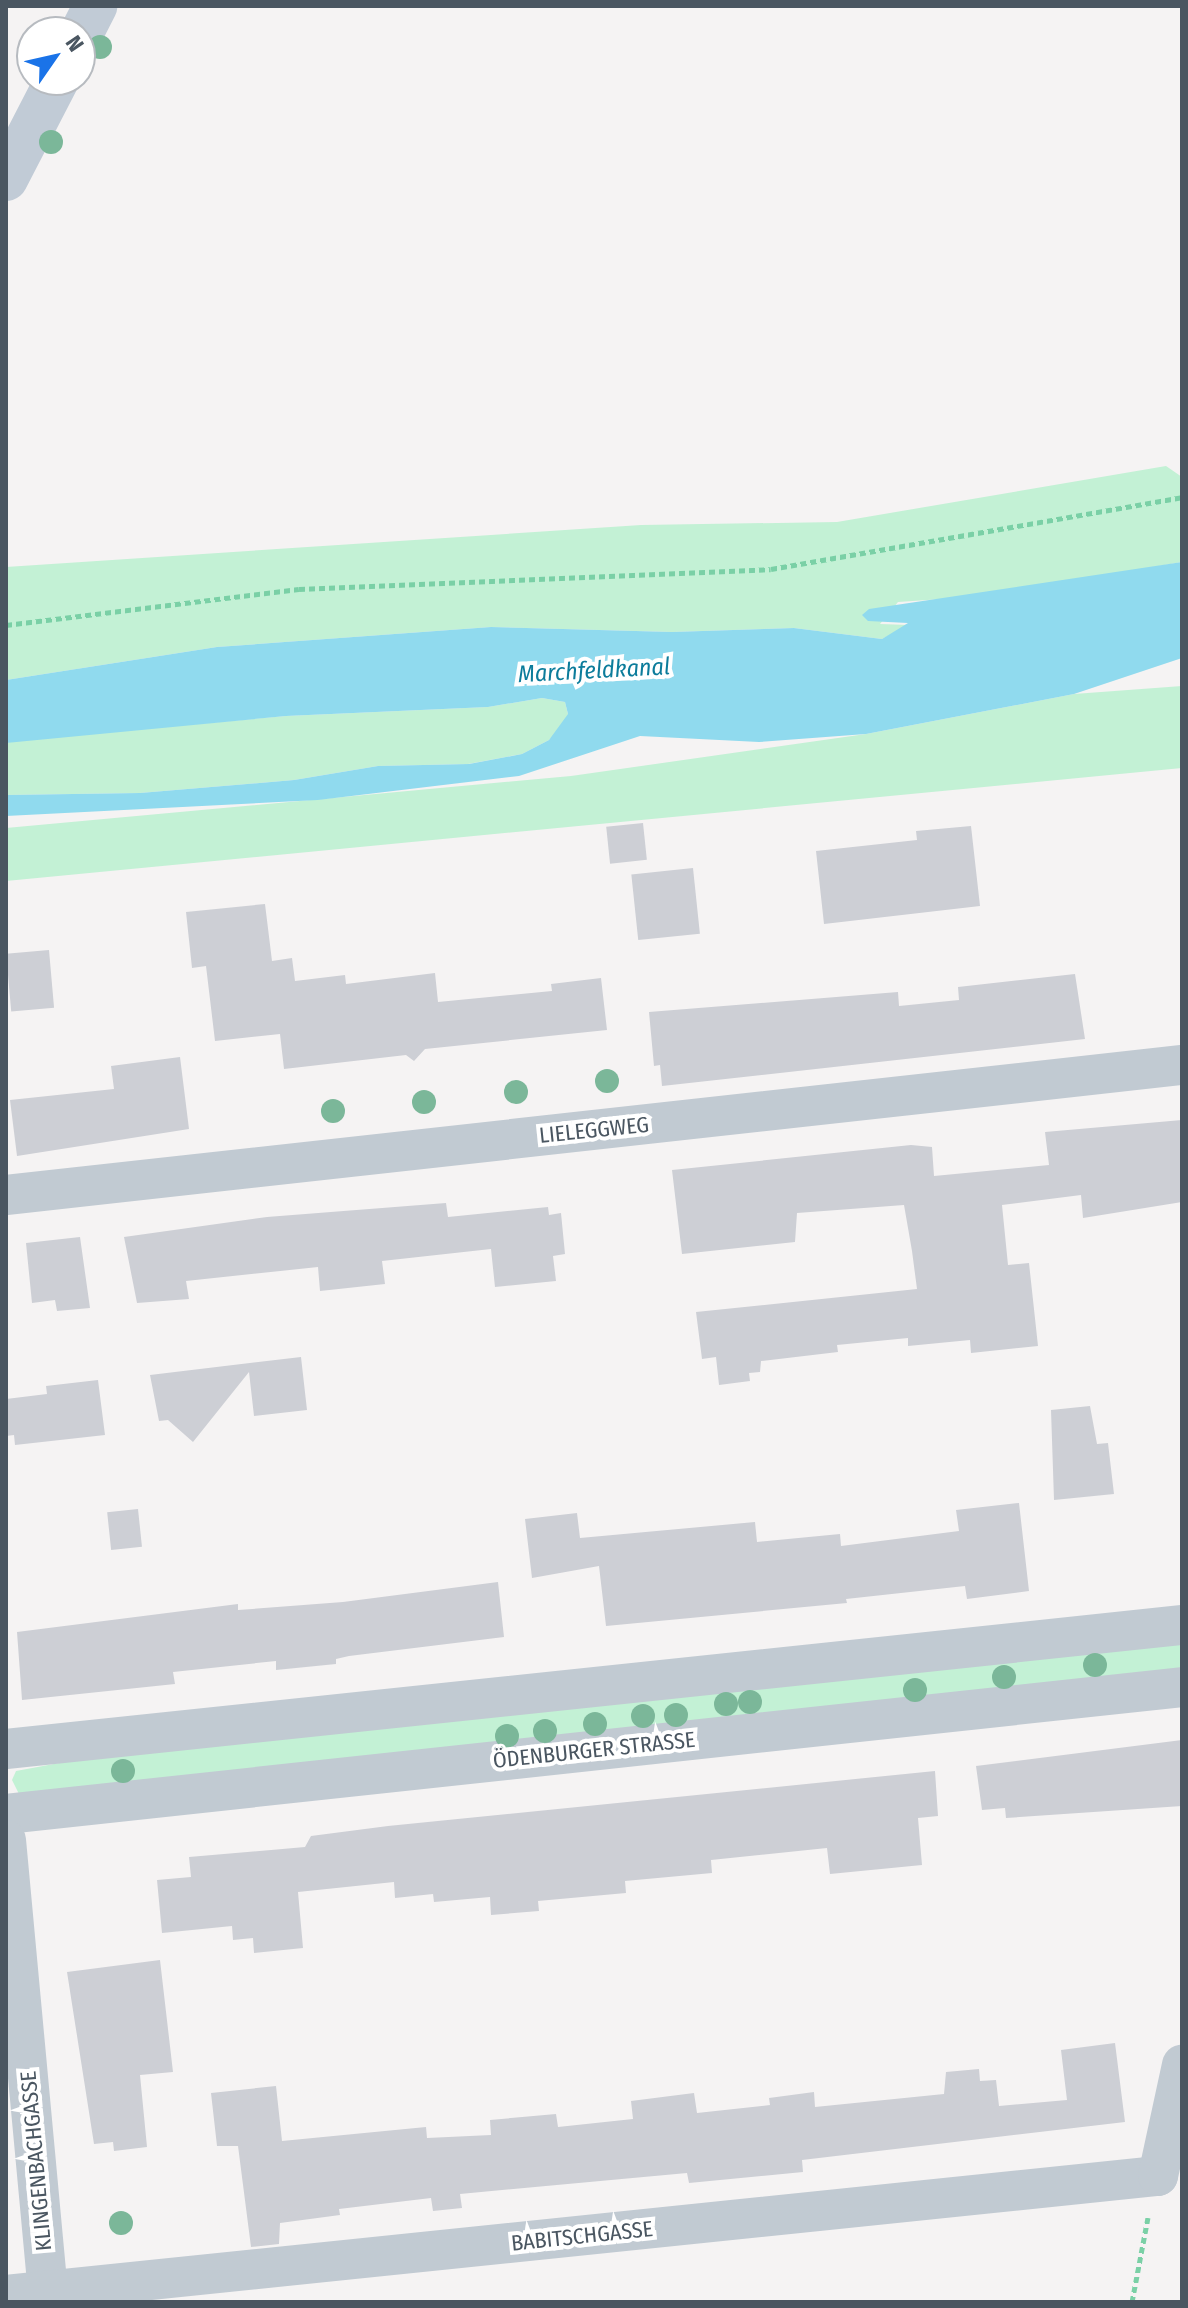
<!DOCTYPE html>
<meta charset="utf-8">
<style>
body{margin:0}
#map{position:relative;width:1188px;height:2308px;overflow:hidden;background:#f5f3f3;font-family:"Fira Sans Condensed",sans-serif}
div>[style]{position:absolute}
.green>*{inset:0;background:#c3f1d5}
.water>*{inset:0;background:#90daee}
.building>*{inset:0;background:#cdcfd5;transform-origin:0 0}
.path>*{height:5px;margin-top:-2.5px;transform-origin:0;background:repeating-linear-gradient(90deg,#7ad0a6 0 6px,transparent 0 10px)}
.street>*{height:40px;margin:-20px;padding:0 20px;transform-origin:20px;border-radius:20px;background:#c1cad2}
.secondary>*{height:44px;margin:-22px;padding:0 22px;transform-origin:22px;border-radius:22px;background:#c1cbd6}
.trees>*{width:24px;height:24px;margin:-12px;border-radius:50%;background:#7bb799}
span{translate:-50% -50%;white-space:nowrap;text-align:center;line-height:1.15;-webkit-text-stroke:8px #fff;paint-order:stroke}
.street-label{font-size:22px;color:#4a5661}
.water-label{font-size:24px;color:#0c7c9b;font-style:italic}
.frame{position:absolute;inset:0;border:8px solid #4a5661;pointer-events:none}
.north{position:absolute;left:16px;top:16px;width:80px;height:80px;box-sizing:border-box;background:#fff;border:2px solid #b7bbc0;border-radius:50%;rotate:56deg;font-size:22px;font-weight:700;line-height:32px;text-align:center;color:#4a5661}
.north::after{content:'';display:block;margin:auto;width:28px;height:36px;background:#1a73e8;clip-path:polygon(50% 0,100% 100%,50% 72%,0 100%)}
</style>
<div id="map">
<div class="green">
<div style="clip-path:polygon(1166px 466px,1182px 477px,1182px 562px,986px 596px,898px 602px,880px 624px,909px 625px,882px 639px,794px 628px,672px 632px,491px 627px,217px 647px,6px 680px,6px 567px,641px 525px,837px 522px)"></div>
<div style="clip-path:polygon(1182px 686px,1182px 768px,6px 881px,6px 828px,571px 776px,866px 734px,1074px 694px)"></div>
<div style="clip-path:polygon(542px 698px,565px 702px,568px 714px,567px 722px,549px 740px,522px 754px,468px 764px,378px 766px,294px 780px,140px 793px,6px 795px,6px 743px,17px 740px,286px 716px,488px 707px)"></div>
<div style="clip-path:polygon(1182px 1639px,1182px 1672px,19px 1794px,12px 1780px,16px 1771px,70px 1761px)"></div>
</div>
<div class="water">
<div style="clip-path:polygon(1182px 562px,1182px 658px,1074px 694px,866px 734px,759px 742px,640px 736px,519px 776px,318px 800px,6px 816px,6px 795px,140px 793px,294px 780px,378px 766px,469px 764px,522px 754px,549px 740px,568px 714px,565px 702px,542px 698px,488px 707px,286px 716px,6px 743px,6px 680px,217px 647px,491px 627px,672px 632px,794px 628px,882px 639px,908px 623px,868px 621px,862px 615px,869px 609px)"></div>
</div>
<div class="building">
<div style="left:643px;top:823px;width:37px;height:37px;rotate:84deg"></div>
<div style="clip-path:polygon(971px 826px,980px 906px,824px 924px,816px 851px,917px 840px,916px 831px)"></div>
<div style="left:693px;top:868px;width:66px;height:62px;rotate:84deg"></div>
<div style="clip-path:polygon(265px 904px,272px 961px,292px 958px,295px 981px,345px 975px,346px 984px,435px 973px,438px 1002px,552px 991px,551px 984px,601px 978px,607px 1030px,425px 1049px,414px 1061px,406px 1055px,284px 1069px,280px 1034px,215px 1041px,206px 966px,192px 968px,186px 912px)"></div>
<div style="left:49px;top:950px;width:58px;height:43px;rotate:85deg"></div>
<div style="clip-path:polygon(1075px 974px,1085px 1039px,662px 1086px,660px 1065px,654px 1066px,649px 1012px,898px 992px,899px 1006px,959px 1000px,958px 987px)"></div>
<div style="clip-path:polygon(180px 1057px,189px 1129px,17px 1156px,10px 1100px,114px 1089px,111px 1066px)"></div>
<div style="clip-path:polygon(1182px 1120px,1182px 1202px,1083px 1218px,1081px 1195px,1002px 1205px,1008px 1265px,1029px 1263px,1038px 1346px,971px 1353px,970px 1340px,908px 1346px,908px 1338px,837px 1345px,838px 1352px,761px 1361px,760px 1372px,749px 1373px,750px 1381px,719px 1385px,716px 1357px,702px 1359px,696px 1312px,917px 1289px,912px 1251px,904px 1205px,797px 1213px,795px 1242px,682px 1254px,672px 1170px,911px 1145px,932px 1147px,934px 1176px,1049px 1165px,1045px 1132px)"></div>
<div style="clip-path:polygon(446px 1203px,448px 1217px,548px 1207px,549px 1215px,561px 1213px,565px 1254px,553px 1256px,556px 1281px,495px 1287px,491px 1249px,382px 1261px,385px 1284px,320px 1291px,318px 1267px,186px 1281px,189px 1299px,137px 1303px,124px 1237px,267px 1217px)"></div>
<div style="clip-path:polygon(80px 1237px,90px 1308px,57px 1311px,55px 1300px,32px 1303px,26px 1243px)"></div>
<div style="clip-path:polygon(301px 1357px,307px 1410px,254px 1416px,249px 1372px,193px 1442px,168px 1420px,159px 1421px,150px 1375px)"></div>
<div style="clip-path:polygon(98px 1380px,105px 1435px,15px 1445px,14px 1435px,6px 1436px,6px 1399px,47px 1394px,46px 1386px)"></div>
<div style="clip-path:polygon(1090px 1406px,1097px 1444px,1108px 1443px,1114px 1494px,1054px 1500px,1051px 1410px)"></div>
<div style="clip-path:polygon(1019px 1503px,1029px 1591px,967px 1599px,965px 1586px,846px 1599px,847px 1603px,606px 1626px,599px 1566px,532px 1578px,525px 1519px,577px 1513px,580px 1538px,755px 1522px,757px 1542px,840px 1534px,841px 1546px,959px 1531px,956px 1510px)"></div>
<div style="left:138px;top:1509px;width:38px;height:31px;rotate:84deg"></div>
<div style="clip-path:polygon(498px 1582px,504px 1637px,349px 1656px,336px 1659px,336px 1664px,276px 1670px,276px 1661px,173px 1672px,175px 1684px,22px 1700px,17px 1632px,238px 1604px,238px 1610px,343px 1602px)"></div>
<div style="clip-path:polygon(1182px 1740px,1182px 1806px,1006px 1818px,1005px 1808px,982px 1810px,976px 1766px)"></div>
<div style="clip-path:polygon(935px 1771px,938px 1816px,918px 1818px,922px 1865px,830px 1874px,827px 1848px,711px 1860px,712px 1873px,625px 1881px,626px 1893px,538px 1901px,539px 1911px,491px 1915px,490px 1897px,434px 1902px,433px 1894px,395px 1898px,394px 1882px,298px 1892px,303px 1948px,254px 1953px,253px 1938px,233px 1940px,232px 1926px,162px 1933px,157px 1880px,191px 1877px,189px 1857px,305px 1847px,311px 1836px,388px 1826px)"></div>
<div style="clip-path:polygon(160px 1960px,173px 2072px,140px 2075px,147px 2147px,114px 2151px,113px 2142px,94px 2144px,67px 1972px)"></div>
<div style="clip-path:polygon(1115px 2043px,1125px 2122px,802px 2160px,803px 2172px,689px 2183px,687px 2173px,460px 2194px,462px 2208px,433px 2211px,431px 2198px,339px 2209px,340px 2215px,280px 2223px,279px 2244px,251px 2247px,238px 2146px,217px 2146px,211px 2093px,276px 2086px,282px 2141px,426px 2127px,427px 2138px,491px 2135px,490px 2120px,556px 2114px,558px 2127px,633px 2119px,631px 2101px,694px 2093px,697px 2113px,770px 2105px,769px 2098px,814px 2092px,815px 2107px,944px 2094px,946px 2072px,979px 2069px,980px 2081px,996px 2080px,999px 2106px,1067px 2100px,1061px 2050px)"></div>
</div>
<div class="path">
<div style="left:6px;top:625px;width:295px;rotate:-7deg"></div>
<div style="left:299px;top:589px;width:472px;rotate:-2.4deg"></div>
<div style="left:771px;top:569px;width:417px;rotate:-9.9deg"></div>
<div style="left:1132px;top:2302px;width:86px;rotate:-79.3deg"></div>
</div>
<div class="street">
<div style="left:6px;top:1195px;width:1183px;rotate:-6.31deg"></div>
<div style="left:6px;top:1749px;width:1183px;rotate:-6.02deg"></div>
<div style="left:6px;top:1814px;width:1183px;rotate:-6.16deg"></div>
<div style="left:6px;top:1840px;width:452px;rotate:84.7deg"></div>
<div style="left:6px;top:2295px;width:1158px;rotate:-5.9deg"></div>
<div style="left:1158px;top:2176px;width:114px;rotate:-77.8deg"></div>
</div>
<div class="secondary">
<div style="left:80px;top:36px;width:34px;rotate:-63deg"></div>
<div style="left:6px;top:179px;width:111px;rotate:-62.7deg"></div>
</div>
<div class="trees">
<div style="left:100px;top:47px"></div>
<div style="left:51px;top:142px"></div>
<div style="left:607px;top:1081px"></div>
<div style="left:516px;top:1092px"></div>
<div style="left:424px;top:1102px"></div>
<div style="left:333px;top:1111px"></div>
<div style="left:1095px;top:1665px"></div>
<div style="left:1004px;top:1677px"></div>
<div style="left:915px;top:1690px"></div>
<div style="left:750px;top:1702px"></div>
<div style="left:726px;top:1704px"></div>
<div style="left:676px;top:1715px"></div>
<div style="left:643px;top:1716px"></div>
<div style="left:595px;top:1724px"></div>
<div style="left:545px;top:1731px"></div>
<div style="left:507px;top:1736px"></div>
<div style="left:123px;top:1771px"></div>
<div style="left:121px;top:2223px"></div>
</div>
<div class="street-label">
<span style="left:594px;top:1130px;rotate:-6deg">LIELEGGWEG</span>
<span style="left:594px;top:1750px;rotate:-6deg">ÖDENBURGER STRASSE</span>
<span style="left:36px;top:2161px;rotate:-95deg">KLINGENBACHGASSE</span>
<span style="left:582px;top:2236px;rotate:-6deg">BABITSCHGASSE</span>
</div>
<div class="water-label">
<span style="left:594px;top:671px;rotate:-3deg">Marchfeldkanal</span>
</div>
<div class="frame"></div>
<div class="north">N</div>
</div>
